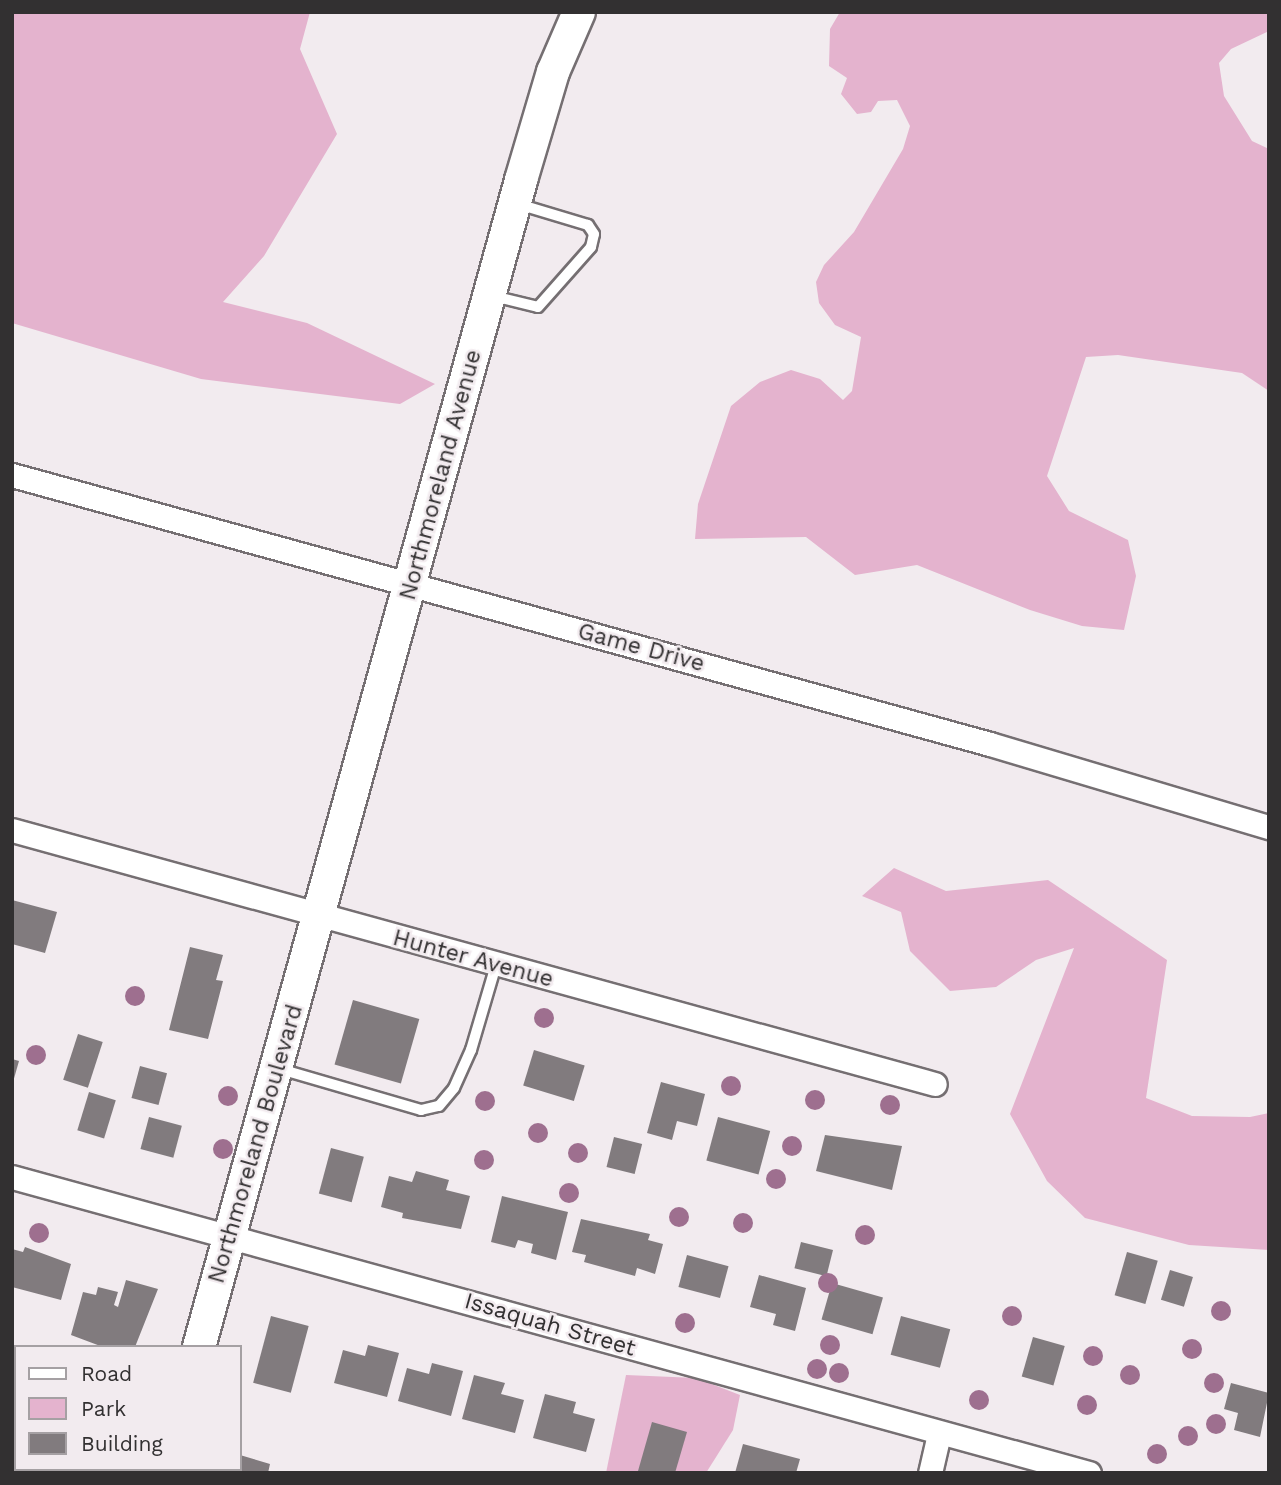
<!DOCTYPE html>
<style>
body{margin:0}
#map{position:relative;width:1281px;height:1485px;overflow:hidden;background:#f2ebef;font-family:"Work Sans",sans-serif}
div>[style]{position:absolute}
.green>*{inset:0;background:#e4b3ce}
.building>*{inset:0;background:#817b7e;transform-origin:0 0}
.roads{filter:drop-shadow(2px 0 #756f72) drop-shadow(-2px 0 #756f72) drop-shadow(0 2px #756f72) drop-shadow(0 -2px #756f72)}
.lane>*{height:10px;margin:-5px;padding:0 5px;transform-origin:5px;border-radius:5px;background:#fff}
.street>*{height:23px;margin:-11.5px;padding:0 11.5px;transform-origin:11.5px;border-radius:11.5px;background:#fff}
.secondary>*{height:32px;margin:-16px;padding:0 16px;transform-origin:16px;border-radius:16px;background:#fff}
.trees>*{width:20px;height:20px;margin:-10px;border-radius:50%;background:#9e6f8f}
span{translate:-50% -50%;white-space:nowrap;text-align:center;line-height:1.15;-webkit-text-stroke:5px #f2ebef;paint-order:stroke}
.street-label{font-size:23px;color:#323031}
.frame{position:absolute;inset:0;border:14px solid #323031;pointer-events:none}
.legend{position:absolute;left:14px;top:1345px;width:228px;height:126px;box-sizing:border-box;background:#f2ebef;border:2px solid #a5a0a3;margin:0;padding:9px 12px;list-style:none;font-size:21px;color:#323031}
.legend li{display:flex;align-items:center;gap:14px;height:35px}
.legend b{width:35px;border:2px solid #a5a0a3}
</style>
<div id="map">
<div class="green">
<div style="clip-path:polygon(12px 12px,310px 12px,300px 49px,337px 134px,264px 256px,223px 302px,307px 323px,435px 384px,400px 404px,201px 379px,12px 323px)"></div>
<div style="clip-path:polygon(840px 12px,1269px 12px,1269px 31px,1231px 49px,1219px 63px,1224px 96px,1252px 141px,1269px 149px,1269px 391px,1242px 373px,1118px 355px,1086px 357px,1047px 476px,1069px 511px,1128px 540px,1136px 576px,1124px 630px,1082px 626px,1030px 610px,917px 565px,855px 575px,806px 537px,695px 539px,698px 504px,731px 406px,760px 382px,791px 370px,820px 379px,843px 400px,852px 391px,861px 337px,835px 325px,819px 303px,816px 282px,824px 265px,854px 232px,903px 149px,910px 126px,897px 100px,878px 101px,871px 112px,857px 114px,841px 94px,847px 78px,829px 66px,830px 29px)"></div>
<div style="clip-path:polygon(894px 868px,946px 891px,1048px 880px,1167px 960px,1146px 1098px,1192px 1116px,1250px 1117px,1269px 1113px,1269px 1250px,1189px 1245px,1085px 1218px,1047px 1181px,1010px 1114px,1074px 948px,1036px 960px,996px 987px,950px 991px,910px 951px,901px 912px,862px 896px)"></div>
<div style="clip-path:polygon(626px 1375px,696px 1378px,740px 1395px,733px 1430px,706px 1473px,606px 1473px)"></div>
</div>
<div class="building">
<div style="clip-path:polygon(12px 900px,57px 912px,45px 953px,12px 944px)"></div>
<div style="clip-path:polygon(190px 947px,223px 955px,216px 980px,223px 981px,208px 1039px,169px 1030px)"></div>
<div style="left:353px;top:1000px;width:69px;height:67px;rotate:16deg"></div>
<div style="left:78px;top:1034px;width:26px;height:48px;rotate:18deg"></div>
<div style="left:534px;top:1050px;width:53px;height:37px;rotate:17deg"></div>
<div style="clip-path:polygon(12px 1059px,19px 1061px,13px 1082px,12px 1082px)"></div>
<div style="left:140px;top:1066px;width:28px;height:33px;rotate:15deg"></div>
<div style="clip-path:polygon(661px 1082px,705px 1094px,697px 1126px,677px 1121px,672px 1140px,647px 1133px)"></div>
<div style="left:89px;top:1092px;width:28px;height:40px;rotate:17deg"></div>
<div style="left:149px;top:1117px;width:34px;height:33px;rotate:15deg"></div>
<div style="left:718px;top:1117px;width:54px;height:45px;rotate:15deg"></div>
<div style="clip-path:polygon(825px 1135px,902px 1146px,892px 1190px,816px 1171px)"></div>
<div style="left:614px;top:1137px;width:29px;height:31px;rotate:14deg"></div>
<div style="left:331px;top:1148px;width:34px;height:47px;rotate:15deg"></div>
<div style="clip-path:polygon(416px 1171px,449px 1180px,446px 1190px,470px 1196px,461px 1229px,402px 1218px,403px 1213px,381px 1207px,389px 1176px,412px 1182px)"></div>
<div style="clip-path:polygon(502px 1196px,568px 1212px,556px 1260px,531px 1253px,533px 1244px,518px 1240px,515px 1248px,491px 1242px)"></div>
<div style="clip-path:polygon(581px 1219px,650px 1234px,648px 1240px,663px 1244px,655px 1274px,637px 1268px,635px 1276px,584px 1262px,586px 1255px,572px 1252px)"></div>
<div style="left:801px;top:1242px;width:33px;height:27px;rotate:14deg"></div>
<div style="clip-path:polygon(25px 1247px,71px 1264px,61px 1300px,12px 1287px,12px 1249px,23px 1252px)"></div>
<div style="left:1127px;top:1252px;width:32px;height:45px;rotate:16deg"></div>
<div style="left:687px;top:1255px;width:43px;height:33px;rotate:15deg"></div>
<div style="left:1170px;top:1270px;width:24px;height:31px;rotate:17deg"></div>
<div style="clip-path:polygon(759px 1275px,806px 1288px,795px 1331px,773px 1325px,776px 1314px,750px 1307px)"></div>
<div style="clip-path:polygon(126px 1280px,158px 1289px,135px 1347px,103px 1347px,71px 1335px,83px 1292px,96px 1295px,98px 1287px,118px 1292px,114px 1305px,118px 1307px)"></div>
<div style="left:832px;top:1283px;width:53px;height:38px;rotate:16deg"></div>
<div style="left:271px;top:1316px;width:39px;height:69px;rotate:15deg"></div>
<div style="left:901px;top:1316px;width:51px;height:40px;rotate:15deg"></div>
<div style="left:1033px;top:1337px;width:33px;height:41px;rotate:16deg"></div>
<div style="clip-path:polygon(368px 1345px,399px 1353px,387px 1397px,334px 1383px,343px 1350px,365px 1356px)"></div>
<div style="clip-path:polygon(432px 1363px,463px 1371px,451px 1416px,398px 1401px,407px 1368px,429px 1374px)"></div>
<div style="clip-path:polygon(474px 1375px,505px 1383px,501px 1394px,524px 1400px,515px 1433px,462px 1419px)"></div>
<div style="clip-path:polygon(1231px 1383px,1269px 1393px,1260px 1437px,1234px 1430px,1238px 1413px,1224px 1409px)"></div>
<div style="clip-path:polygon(545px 1394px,576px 1402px,573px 1413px,595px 1419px,586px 1452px,533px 1438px)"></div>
<div style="clip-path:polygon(652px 1422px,687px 1432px,675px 1473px,638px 1471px)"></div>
<div style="clip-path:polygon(743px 1444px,800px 1459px,796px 1473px,735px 1473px)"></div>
<div style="clip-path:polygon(240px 1455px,270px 1464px,268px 1473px,226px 1473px,240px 1469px)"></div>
<div style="clip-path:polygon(45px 1469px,86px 1469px,85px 1473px)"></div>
</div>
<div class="roads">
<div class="lane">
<div style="left:493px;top:296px;width:46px;rotate:13.7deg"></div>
<div style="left:538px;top:307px;width:80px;rotate:-48.5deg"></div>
<div style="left:591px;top:247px;width:13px;rotate:-77deg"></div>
<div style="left:594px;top:234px;width:11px;rotate:-124deg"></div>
<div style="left:588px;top:225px;width:73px;rotate:-163.3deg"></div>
<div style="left:280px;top:1069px;width:147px;rotate:16.2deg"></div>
<div style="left:421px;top:1110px;width:18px;rotate:-13deg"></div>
<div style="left:439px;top:1106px;width:23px;rotate:-50deg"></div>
<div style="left:454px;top:1088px;width:42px;rotate:-65.9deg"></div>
<div style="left:471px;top:1050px;width:89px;rotate:-73.6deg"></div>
</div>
<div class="street">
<div style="left:12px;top:475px;width:1014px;rotate:15.38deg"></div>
<div style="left:990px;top:744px;width:291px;rotate:16.6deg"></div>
<div style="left:12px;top:830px;width:957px;rotate:15.39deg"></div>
<div style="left:12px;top:1177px;width:1117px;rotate:15.37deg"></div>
<div style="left:930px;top:1473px;width:40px;rotate:-77deg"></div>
</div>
<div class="secondary">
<div style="left:199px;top:1347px;width:1211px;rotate:-74.57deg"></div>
<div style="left:521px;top:180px;width:113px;rotate:-73.5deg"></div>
<div style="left:553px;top:72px;width:65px;rotate:-66.6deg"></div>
<div style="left:164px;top:1473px;width:4px;rotate:-76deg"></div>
</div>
</div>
<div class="trees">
<div style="left:135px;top:996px"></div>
<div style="left:544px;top:1018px"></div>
<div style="left:36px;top:1055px"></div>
<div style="left:731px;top:1086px"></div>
<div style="left:228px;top:1096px"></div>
<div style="left:815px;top:1100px"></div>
<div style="left:485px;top:1101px"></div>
<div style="left:890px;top:1105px"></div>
<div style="left:538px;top:1133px"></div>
<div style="left:792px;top:1146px"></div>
<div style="left:223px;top:1149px"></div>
<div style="left:578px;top:1153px"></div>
<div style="left:484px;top:1160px"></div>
<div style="left:776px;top:1179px"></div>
<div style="left:569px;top:1193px"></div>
<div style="left:679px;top:1217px"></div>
<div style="left:743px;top:1223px"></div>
<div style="left:39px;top:1233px"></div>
<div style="left:865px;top:1235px"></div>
<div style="left:828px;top:1283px"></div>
<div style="left:1221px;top:1311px"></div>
<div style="left:1012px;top:1316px"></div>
<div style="left:685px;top:1323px"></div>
<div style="left:830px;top:1345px"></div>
<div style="left:1192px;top:1349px"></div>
<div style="left:1093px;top:1356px"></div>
<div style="left:817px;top:1369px"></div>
<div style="left:839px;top:1373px"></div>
<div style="left:1130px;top:1375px"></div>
<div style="left:1214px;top:1383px"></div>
<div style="left:979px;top:1400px"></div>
<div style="left:1087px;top:1405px"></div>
<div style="left:1216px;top:1424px"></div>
<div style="left:1188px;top:1436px"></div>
<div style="left:1157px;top:1454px"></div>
</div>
<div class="street-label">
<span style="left:441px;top:475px;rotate:-75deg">Northmoreland Avenue</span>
<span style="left:641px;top:648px;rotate:15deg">Game Drive</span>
<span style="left:473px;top:959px;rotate:15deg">Hunter Avenue</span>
<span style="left:256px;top:1144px;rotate:-74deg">Northmoreland Boulevard</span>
<span style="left:550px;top:1325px;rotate:16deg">Issaquah Street</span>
</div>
<div class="frame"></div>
<ul class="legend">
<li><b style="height:9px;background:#fff"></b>Road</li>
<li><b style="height:19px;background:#e4b3ce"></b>Park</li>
<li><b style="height:19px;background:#817b7e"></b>Building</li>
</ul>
</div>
